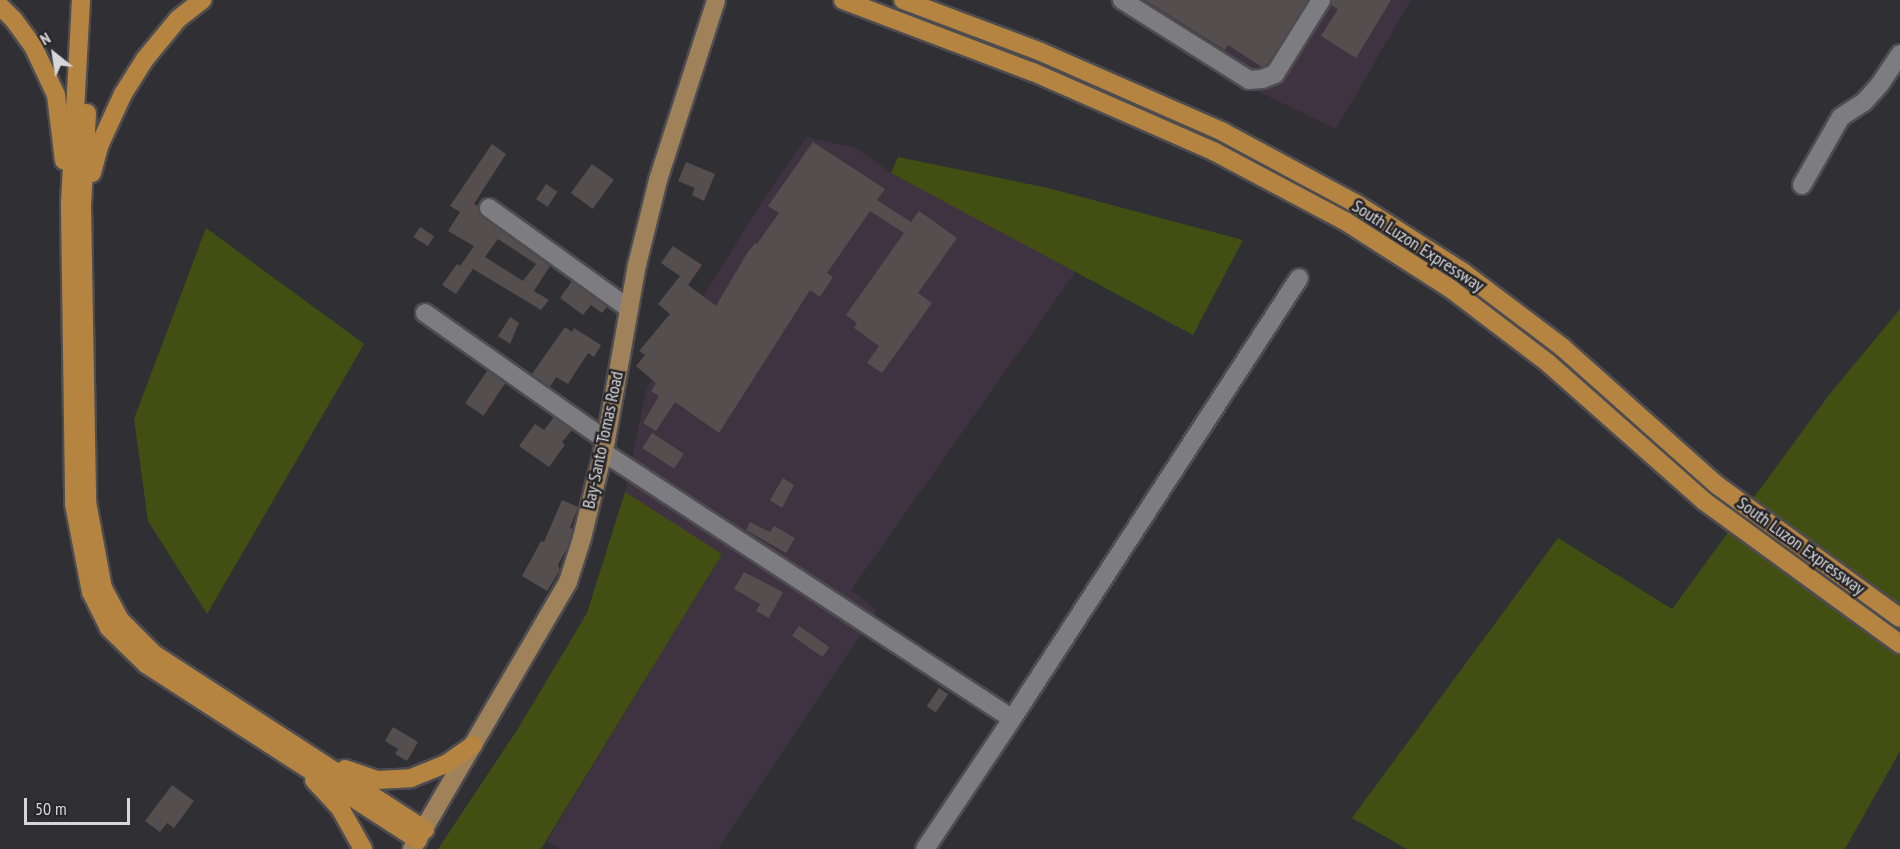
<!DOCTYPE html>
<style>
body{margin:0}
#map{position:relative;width:1900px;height:849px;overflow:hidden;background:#302f33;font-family:"PT Sans Narrow",sans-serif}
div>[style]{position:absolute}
.industrial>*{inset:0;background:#3f3341}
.green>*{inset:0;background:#434f12}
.building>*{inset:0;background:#544f4e;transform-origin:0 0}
.roads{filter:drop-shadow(2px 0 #4d4c50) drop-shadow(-2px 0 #4d4c50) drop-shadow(0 2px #4d4c50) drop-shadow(0 -2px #4d4c50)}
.minor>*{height:18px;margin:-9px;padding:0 9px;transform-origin:9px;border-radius:9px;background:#7d7c80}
.major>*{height:18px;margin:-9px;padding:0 9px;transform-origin:9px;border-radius:9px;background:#9f815a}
.highway>*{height:18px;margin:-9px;padding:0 9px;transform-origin:9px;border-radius:9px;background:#b68441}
span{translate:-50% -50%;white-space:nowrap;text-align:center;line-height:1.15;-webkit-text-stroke:5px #262529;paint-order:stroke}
.street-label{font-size:18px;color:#d7d6d8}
.north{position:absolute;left:24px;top:24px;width:60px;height:60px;-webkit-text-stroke:4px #262529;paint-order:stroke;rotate:330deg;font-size:16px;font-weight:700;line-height:24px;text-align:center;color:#d7d6d8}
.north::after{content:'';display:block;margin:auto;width:21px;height:27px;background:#d7d6d8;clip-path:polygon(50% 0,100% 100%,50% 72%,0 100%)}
.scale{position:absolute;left:24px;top:798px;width:106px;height:27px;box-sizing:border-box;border:3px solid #d7d6d8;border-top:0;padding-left:8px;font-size:18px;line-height:21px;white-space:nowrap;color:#d7d6d8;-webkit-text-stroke:4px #262529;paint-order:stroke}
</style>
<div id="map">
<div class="industrial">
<div style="clip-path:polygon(1107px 0,1411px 0,1336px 129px,1213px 70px)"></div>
<div style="clip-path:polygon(807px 137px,856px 148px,891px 173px,1076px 271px,851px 590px,877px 610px,718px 849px,560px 849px,547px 841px,721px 555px,625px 492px,647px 387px,765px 197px)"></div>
</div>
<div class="green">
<div style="clip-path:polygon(898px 157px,1048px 188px,1243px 240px,1193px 335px,891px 173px)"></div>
<div style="clip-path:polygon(206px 228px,364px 344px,207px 614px,148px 521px,134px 419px)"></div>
<div style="clip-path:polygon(1900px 309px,1900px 751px,1845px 849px,1407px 849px,1352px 818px,1558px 538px,1672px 609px,1829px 395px)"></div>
<div style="clip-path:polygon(625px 492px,722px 554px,541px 849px,438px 849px,519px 727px,587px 613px)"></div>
</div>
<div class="building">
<div style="clip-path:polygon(1145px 0,1308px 0,1267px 65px,1262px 67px,1228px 45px,1225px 50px)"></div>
<div style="clip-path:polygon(1332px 0,1391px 0,1356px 58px,1321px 36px,1338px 9px,1331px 5px)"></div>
<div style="clip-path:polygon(813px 142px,885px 189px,877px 200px,911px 222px,919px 211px,957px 238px,918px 293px,932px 303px,882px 373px,867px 363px,879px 346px,854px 328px,857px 323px,846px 315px,904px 233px,870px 211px,827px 273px,833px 277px,820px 297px,810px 290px,719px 433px,675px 402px,656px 431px,643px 423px,659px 396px,651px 391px,656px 383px,636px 366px,645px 355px,639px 351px,670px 314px,658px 304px,680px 276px,661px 263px,673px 246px,702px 265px,688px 285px,716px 306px,746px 255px,755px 243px,757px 244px,779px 213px,768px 206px)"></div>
<div style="clip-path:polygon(evenodd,492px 144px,506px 154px,474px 204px,478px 206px,482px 217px,550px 266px,534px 291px,549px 300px,541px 310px,473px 269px,456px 294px,442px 285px,457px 264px,460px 266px,474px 246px,448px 231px,460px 212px,450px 206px,492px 144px,498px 239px,536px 264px,523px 281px,485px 257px,498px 239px)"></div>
<div style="clip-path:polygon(686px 162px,715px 174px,704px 201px,692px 195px,695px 188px,678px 181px)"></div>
<div style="left:592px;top:164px;width:27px;height:36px;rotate:36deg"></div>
<div style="left:546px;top:184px;width:14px;height:18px;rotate:34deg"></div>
<div style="left:420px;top:227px;width:17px;height:12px;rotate:33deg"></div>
<div style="clip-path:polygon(572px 281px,607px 307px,602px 313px,591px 305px,583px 315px,560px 298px)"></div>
<div style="clip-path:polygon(510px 317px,519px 323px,510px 344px,498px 336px)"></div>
<div style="clip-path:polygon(565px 327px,572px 332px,574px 328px,601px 345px,594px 357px,588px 353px,568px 384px,556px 377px,550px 387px,532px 374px)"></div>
<div style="left:487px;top:371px;width:22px;height:39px;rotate:34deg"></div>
<div style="clip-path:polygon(554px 417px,572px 430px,562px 442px,565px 445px,549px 467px,519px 446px,535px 424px,544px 430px)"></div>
<div style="left:652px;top:433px;width:38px;height:18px;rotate:33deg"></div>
<div style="clip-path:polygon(783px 478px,794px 485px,782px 508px,770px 500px)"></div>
<div style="clip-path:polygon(562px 500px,578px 507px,570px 528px,573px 529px,567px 548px,558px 565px,560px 570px,547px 591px,522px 576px,541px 541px,544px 542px)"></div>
<div style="clip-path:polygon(750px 522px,770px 532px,774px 526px,795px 538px,786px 553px,746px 530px)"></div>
<div style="clip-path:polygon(744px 572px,783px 592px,769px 618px,756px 611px,760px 604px,734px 589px)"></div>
<div style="left:799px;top:626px;width:37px;height:12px;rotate:35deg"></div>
<div style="left:939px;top:688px;width:11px;height:22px;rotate:34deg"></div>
<div style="clip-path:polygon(393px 727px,418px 742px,407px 761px,395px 754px,398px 749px,385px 741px)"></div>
<div style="clip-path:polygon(172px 785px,194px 801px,174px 828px,167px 823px,160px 832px,145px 821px)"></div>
</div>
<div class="roads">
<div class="minor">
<div style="left:1122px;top:0;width:150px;rotate:32.2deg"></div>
<div style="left:1249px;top:80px;width:13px;rotate:-4deg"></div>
<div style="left:1262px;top:79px;width:14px;rotate:-21deg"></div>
<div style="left:1275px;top:74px;width:87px;rotate:-58.1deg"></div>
<div style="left:1802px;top:185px;width:78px;rotate:-60.2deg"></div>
<div style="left:1841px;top:117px;width:27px;rotate:-33deg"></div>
<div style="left:1864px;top:102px;width:24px;rotate:-48deg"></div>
<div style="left:1880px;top:84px;width:36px;rotate:-56deg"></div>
<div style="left:489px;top:208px;width:171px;rotate:35.7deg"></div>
<div style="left:425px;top:313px;width:221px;rotate:35.1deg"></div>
<div style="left:603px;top:452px;width:488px;rotate:33.1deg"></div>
<div style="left:1012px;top:719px;width:526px;rotate:-56.94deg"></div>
<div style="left:925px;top:849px;width:156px;rotate:-56.2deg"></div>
</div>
<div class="major">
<div style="left:412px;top:849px;width:309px;rotate:-59.7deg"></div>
<div style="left:568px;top:582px;width:46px;rotate:-72.3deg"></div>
<div style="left:582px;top:538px;width:101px;rotate:-76.2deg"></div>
<div style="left:606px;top:440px;width:178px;rotate:-80deg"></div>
<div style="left:637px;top:265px;width:88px;rotate:-76.1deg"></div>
<div style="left:658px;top:180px;width:189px;rotate:-72.1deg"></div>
</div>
<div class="highway">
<div style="left:81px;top:0;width:206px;rotate:93.1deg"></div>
<div style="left:70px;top:206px;width:298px;rotate:89.2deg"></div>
<div style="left:74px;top:504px;width:90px;rotate:79.1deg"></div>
<div style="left:91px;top:592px;width:40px;rotate:63.4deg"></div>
<div style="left:109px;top:628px;width:52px;rotate:44.2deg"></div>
<div style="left:146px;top:664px;width:324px;rotate:32.9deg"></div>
<div style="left:843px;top:0;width:203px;rotate:20.8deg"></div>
<div style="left:1033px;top:72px;width:199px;rotate:23.7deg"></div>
<div style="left:1215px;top:152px;width:147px;rotate:28deg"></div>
<div style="left:1345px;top:221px;width:126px;rotate:32.7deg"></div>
<div style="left:1451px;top:289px;width:122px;rotate:37.3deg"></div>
<div style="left:1548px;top:363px;width:208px;rotate:41.5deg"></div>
<div style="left:1704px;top:501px;width:243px;rotate:36.1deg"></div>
<div style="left:903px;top:0;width:147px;rotate:20.6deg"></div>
<div style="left:1041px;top:52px;width:199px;rotate:23.7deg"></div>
<div style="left:1223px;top:132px;width:150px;rotate:28.3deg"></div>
<div style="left:1355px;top:203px;width:128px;rotate:32.6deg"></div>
<div style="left:1463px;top:272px;width:124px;rotate:37.1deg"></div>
<div style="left:1562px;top:347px;width:208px;rotate:41.7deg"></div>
<div style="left:1717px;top:485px;width:226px;rotate:36deg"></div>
<div style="left:0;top:6px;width:20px;rotate:45deg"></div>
<div style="left:14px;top:20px;width:32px;rotate:54deg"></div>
<div style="left:33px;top:46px;width:54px;rotate:64.9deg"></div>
<div style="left:56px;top:95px;width:66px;rotate:83.1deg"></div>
<div style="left:87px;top:113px;width:93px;rotate:93.1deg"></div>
<div style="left:82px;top:206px;width:296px;rotate:89deg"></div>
<div style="left:87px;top:502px;width:87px;rotate:79.5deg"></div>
<div style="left:103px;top:588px;width:36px;rotate:62deg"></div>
<div style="left:120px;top:620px;width:48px;rotate:45deg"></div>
<div style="left:154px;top:654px;width:323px;rotate:33deg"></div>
<div style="left:92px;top:173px;width:30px;rotate:-75deg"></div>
<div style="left:100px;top:144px;width:55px;rotate:-65.3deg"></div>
<div style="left:123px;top:94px;width:41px;rotate:-57.8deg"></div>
<div style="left:145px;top:59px;width:52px;rotate:-50.5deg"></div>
<div style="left:178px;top:19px;width:31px;rotate:-38deg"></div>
<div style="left:345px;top:769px;width:34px;rotate:19deg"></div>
<div style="left:377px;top:780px;width:34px;rotate:-3deg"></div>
<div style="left:411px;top:778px;width:38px;rotate:-22deg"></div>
<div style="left:446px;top:764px;width:33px;rotate:-35deg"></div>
<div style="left:314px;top:780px;width:38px;rotate:47deg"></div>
<div style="left:340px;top:808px;width:47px;rotate:60.7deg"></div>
</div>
</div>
<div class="street-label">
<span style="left:1418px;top:246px;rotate:33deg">South Luzon Expressway</span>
<span style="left:603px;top:440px;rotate:-78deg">Bay-Santo Tomas Road</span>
<span style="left:1801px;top:546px;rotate:36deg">South Luzon Expressway</span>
</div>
<div class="north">N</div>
<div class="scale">50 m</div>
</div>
